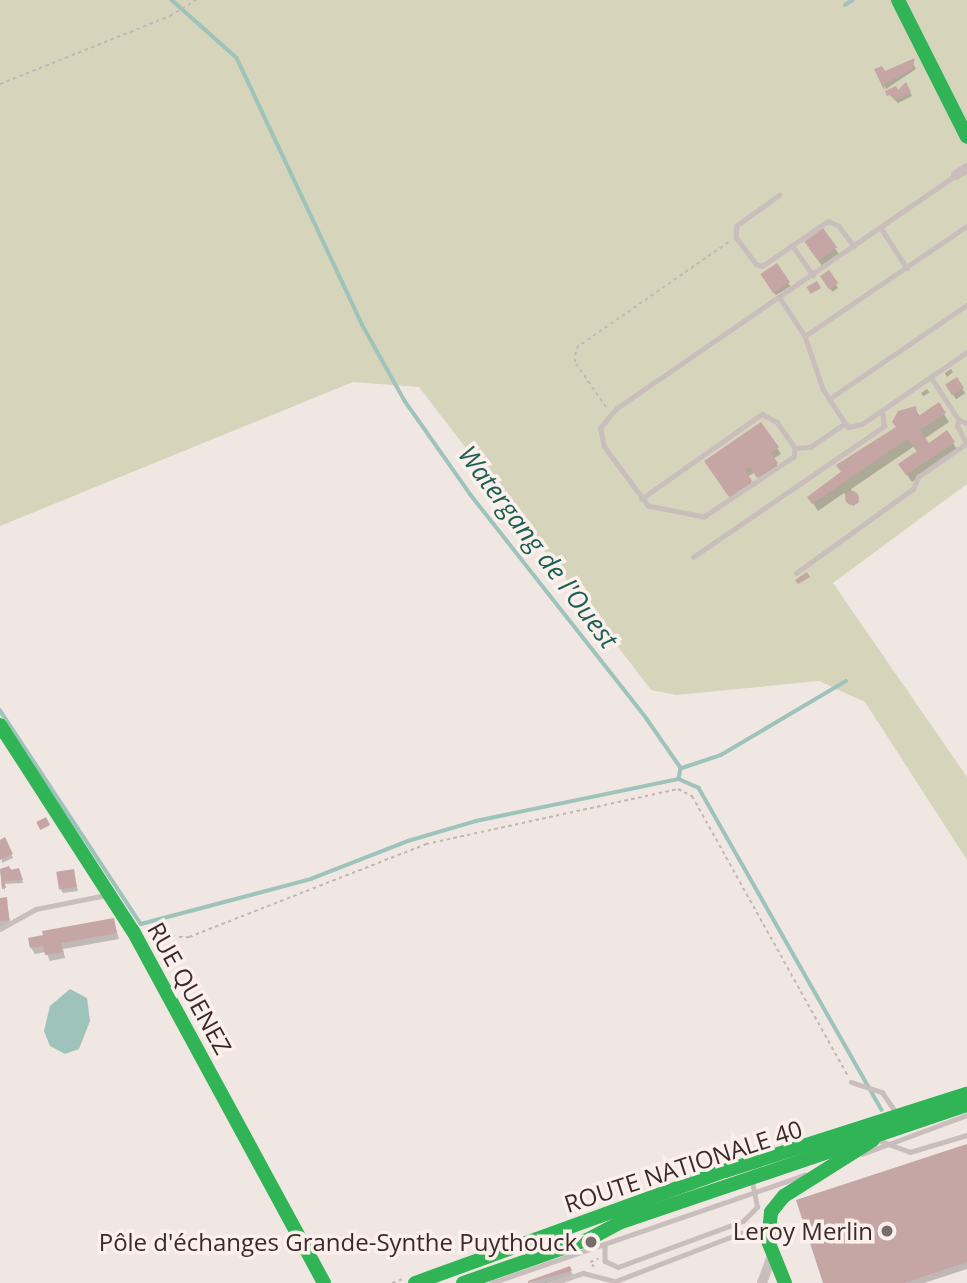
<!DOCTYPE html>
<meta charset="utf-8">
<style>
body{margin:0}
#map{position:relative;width:967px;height:1283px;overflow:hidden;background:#f0e7e3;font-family:"Open Sans",sans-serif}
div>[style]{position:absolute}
.green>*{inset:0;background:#d7d4bc}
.water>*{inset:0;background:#9ec3ba}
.shadow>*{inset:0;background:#0003;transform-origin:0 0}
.stream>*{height:3.5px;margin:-1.75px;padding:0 1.75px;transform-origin:1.75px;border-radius:1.75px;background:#9ec3ba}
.building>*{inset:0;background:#c5a6a4;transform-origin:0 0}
.round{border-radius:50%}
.path>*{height:2px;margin-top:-1px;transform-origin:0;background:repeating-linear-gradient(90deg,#c2b7b4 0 3.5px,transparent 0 7px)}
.lane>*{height:4.5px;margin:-2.25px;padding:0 2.25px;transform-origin:2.25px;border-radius:2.25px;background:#c9bebc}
.street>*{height:10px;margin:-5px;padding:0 5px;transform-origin:5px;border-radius:5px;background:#c9bebc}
.fast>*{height:14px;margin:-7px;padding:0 7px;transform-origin:7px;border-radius:7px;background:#30b455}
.dots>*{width:19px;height:19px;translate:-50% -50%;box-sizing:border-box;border:4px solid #fbf0eb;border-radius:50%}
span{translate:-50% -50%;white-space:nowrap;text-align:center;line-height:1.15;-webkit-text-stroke:7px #fbf0eb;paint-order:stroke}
.street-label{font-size:24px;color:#3b2a29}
.poi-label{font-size:24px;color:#3b2a29}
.right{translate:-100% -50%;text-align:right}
.water-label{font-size:26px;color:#1b6053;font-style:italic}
</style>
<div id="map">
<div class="green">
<div style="clip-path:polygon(0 0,967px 0,967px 484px,833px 583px,967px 777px,967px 860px,865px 702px,819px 681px,676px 695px,651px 690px,419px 387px,353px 382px,0 526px)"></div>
</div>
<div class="water">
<div style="clip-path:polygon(70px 989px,87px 998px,90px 1021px,79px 1049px,65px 1054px,50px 1046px,44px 1031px,50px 1006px)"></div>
</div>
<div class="shadow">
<div style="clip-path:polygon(911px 60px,916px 69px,886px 89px,877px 70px,885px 73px)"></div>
<div style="clip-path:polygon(906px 85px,912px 96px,898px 103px,887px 92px,903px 90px)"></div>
<div style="clip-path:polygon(822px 230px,839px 254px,822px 266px,809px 248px)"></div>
<div style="left:777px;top:265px;width:25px;height:17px;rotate:58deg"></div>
<div style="left:828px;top:273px;width:18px;height:7px;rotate:56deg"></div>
<div style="clip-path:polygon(951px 369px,953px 372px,947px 377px,945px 373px)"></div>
<div style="left:956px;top:379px;width:17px;height:11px;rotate:57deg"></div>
<div style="left:927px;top:389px;width:4px;height:7px;rotate:56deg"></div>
<div style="clip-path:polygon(938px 405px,949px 422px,924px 439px,928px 445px,953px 443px,958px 451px,912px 482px,905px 472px,918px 452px,913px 447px,851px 489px,859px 502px,853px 506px,844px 493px,818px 511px,809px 497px,897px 428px,915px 408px,920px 417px)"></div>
<div style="clip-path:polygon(777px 448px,781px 454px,773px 459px,779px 468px,761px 480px,755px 472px,747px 477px,753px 485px,732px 500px,710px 467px)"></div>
<div style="clip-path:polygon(0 842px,7px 843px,13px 858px,2px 863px)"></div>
<div style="clip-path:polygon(8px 868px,20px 873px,23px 883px,5px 884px,5px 892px,0 871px)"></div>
<div style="clip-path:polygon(73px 871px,78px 891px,63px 893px,61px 890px)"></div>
<div style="clip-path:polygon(6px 899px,11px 926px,0 927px,0 900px)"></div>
<div style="clip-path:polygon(113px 920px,119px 939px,63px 949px,65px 958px,50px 961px,46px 952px,35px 954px,31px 948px)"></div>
<div style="clip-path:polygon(967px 1146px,967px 1269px,924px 1283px,825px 1283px)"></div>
<div style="clip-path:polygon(569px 1268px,573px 1275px,550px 1283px,530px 1283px)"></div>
</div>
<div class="stream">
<div style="left:172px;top:0;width:87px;rotate:41.7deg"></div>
<div style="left:237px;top:58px;width:294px;rotate:64.8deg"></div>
<div style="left:362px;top:324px;width:88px;rotate:60.8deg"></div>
<div style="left:405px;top:401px;width:115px;rotate:54.9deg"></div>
<div style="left:471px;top:495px;width:285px;rotate:51.8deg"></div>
<div style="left:647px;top:719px;width:60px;rotate:55.2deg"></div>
<div style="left:681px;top:768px;width:11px;rotate:100deg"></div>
<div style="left:679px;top:779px;width:22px;rotate:24deg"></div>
<div style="left:699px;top:788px;width:370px;rotate:60.4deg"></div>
<div style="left:845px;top:5px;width:9px;rotate:-32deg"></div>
<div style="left:0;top:710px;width:256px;rotate:56.6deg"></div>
<div style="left:141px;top:924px;width:176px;rotate:-14.8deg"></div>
<div style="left:311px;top:879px;width:104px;rotate:-21.4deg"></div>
<div style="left:408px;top:841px;width:71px;rotate:-16.4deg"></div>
<div style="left:476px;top:821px;width:206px;rotate:-11.7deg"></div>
<div style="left:682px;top:768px;width:41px;rotate:-18.4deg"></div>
<div style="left:721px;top:755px;width:145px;rotate:-30.6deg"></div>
</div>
<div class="building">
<div style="clip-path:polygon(915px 58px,912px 70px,885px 83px,884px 90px,874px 69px,882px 66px,885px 71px)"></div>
<div style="clip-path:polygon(906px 82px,911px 92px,895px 101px,892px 94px,887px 96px,885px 91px,896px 86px,898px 90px)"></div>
<div style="left:823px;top:228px;width:24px;height:23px;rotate:54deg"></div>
<div style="left:777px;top:263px;width:23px;height:20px;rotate:56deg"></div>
<div style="left:829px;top:270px;width:16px;height:11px;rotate:55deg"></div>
<div style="left:817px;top:281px;width:8px;height:12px;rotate:60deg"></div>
<div style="left:957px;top:377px;width:13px;height:14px;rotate:58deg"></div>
<div style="clip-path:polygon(939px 402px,946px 413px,920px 430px,929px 443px,947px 430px,955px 442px,906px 475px,898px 464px,917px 451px,907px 439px,812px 504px,807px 497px,841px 472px,836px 465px,896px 427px,892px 422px,898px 411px,916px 406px,917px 417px)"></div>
<div style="clip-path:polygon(761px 422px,779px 447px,771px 453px,778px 463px,757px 478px,750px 467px,745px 470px,752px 481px,729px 497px,704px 461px)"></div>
<div class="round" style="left:845px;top:491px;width:14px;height:14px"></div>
<div style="clip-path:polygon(807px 572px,810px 577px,798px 584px,795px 580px)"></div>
<div style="left:46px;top:817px;width:9px;height:11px;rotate:63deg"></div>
<div style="clip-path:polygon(5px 837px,13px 854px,0 860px,0 840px)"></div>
<div style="clip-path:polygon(9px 866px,11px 870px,19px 868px,23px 880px,4px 881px,6px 888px,2px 889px,0 869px)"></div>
<div style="left:74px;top:869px;width:18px;height:18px;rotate:81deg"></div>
<div style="clip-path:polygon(7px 897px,9px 920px,0 921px,0 898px)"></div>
<div style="clip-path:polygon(114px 918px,117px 933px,61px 943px,63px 952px,45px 955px,43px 946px,30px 948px,28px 938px,43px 935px,42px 931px)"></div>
<div style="clip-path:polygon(967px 1144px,967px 1262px,904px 1283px,823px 1283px,796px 1200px)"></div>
<div style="clip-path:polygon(570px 1266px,572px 1271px,528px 1283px,528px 1281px)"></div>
</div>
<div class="path">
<div style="left:0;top:84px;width:183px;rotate:-21.8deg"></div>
<div style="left:170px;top:16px;width:31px;rotate:-32deg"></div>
<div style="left:606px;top:407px;width:55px;rotate:-124.6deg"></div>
<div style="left:575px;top:362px;width:14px;rotate:-86deg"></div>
<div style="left:576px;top:348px;width:188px;rotate:-34.8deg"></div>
<div style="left:151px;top:936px;width:38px;rotate:2deg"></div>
<div style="left:189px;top:937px;width:255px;rotate:-21.4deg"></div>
<div style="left:426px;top:844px;width:258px;rotate:-12.3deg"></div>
<div style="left:678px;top:789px;width:16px;rotate:27deg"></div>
<div style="left:692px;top:796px;width:321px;rotate:60.9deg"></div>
<div style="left:594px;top:1267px;width:6px;rotate:-129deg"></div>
<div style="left:590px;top:1262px;width:9px;rotate:-21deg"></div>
<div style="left:392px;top:1283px;width:12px;rotate:-20deg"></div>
</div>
<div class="lane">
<div style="left:780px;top:195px;width:53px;rotate:144.2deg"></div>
<div style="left:737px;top:226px;width:11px;rotate:95deg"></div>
<div style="left:736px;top:237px;width:34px;rotate:53deg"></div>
<div style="left:756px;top:264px;width:6px;rotate:18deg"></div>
<div style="left:762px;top:266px;width:80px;rotate:-34.3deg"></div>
<div style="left:828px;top:221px;width:12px;rotate:24deg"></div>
<div style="left:839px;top:226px;width:25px;rotate:53deg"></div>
<div style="left:881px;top:228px;width:48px;rotate:57deg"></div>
<div style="left:792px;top:245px;width:37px;rotate:55deg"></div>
<div style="left:780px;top:298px;width:45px;rotate:56.7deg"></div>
<div style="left:805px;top:336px;width:56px;rotate:71.2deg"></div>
<div style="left:823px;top:389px;width:45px;rotate:56.7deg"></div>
<div style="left:848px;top:427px;width:14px;rotate:-12deg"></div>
<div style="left:862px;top:424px;width:127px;rotate:-34.4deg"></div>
<div style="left:805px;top:336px;width:196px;rotate:-34.2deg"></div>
<div style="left:931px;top:377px;width:51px;rotate:56.9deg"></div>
<div style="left:829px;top:399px;width:167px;rotate:-34.3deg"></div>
<div style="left:966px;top:443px;width:19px;rotate:-118deg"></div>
<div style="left:957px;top:426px;width:6px;rotate:-72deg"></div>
<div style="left:959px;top:420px;width:9px;rotate:21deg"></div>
<div style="left:795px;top:448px;width:9px;rotate:96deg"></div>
<div style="left:794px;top:457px;width:108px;rotate:146.3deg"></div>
<div style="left:704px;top:517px;width:57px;rotate:-168.9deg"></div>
<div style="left:648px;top:506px;width:74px;rotate:-126.7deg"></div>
<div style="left:604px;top:447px;width:19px;rotate:-102deg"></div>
<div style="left:600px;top:428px;width:26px;rotate:-50deg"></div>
<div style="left:617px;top:408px;width:411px;rotate:-34.5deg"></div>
<div style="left:795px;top:448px;width:15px;rotate:-4deg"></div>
<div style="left:810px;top:447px;width:40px;rotate:-34deg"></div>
<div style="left:641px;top:499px;width:148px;rotate:-35.1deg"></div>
<div style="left:762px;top:414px;width:17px;rotate:28deg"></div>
<div style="left:777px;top:422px;width:32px;rotate:55deg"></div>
<div style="left:693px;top:557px;width:232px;rotate:-34.4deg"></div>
<div style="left:884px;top:426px;width:15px;rotate:-98deg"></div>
<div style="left:796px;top:573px;width:144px;rotate:-35.7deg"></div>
<div style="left:913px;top:489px;width:13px;rotate:-67deg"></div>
<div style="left:918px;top:477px;width:60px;rotate:-34.8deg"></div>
<div style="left:0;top:929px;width:41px;rotate:-29.1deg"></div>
<div style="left:36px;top:909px;width:71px;rotate:-11.3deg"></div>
<div style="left:851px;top:1082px;width:33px;rotate:18deg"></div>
<div style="left:882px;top:1092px;width:24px;rotate:55deg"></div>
<div style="left:875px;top:1139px;width:37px;rotate:20deg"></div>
<div style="left:910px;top:1152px;width:59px;rotate:-16.6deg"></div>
<div style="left:862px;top:1154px;width:112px;rotate:-20.4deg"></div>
<div style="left:605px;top:1246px;width:15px;rotate:90deg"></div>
<div style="left:605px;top:1261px;width:14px;rotate:25deg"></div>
<div style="left:618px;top:1267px;width:133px;rotate:-20.2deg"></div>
<div style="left:743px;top:1221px;width:20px;rotate:-45deg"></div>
<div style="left:757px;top:1207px;width:26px;rotate:-101deg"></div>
<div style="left:491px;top:1283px;width:332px;rotate:-19deg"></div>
<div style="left:554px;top:1283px;width:31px;rotate:-19deg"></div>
<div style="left:583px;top:1273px;width:34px;rotate:14deg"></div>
<div style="left:616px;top:1281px;width:134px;rotate:-21deg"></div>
<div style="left:741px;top:1233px;width:25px;rotate:12deg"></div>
</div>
<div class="street">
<div style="left:956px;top:175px;width:13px;rotate:-32deg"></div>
<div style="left:762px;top:1283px;width:29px;rotate:-70deg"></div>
</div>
<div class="fast">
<div style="left:898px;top:0;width:153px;rotate:63.3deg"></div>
<div style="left:0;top:725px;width:245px;rotate:57.2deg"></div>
<div style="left:133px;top:931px;width:400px;rotate:61.5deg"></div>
<div style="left:415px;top:1283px;width:330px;rotate:-19.9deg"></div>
<div style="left:725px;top:1171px;width:254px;rotate:-17.7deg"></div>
<div style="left:463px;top:1283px;width:133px;rotate:-19.2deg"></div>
<div style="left:589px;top:1239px;width:36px;rotate:-28deg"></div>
<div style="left:621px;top:1222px;width:365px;rotate:-18.7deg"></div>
<div style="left:785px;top:1283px;width:45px;rotate:-112deg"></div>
<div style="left:768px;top:1241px;width:29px;rotate:-84deg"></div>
<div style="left:771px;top:1212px;width:21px;rotate:-51deg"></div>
<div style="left:784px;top:1196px;width:105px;rotate:-32.2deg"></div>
</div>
<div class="dots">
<div style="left:887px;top:1231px;background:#7a6c6a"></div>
<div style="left:591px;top:1242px;background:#7a6c6a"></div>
</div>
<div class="street-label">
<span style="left:190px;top:988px;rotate:61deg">RUE QUENEZ</span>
<span style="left:683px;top:1166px;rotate:-18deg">ROUTE NATIONALE 40</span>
</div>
<div class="poi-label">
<span class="right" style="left:873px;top:1231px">Leroy Merlin</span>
<span class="right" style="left:577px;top:1242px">Pôle d'échanges Grande-Synthe Puythouck</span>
</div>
<div class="water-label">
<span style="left:538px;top:547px;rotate:53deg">Watergang de l'Ouest</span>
</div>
</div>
